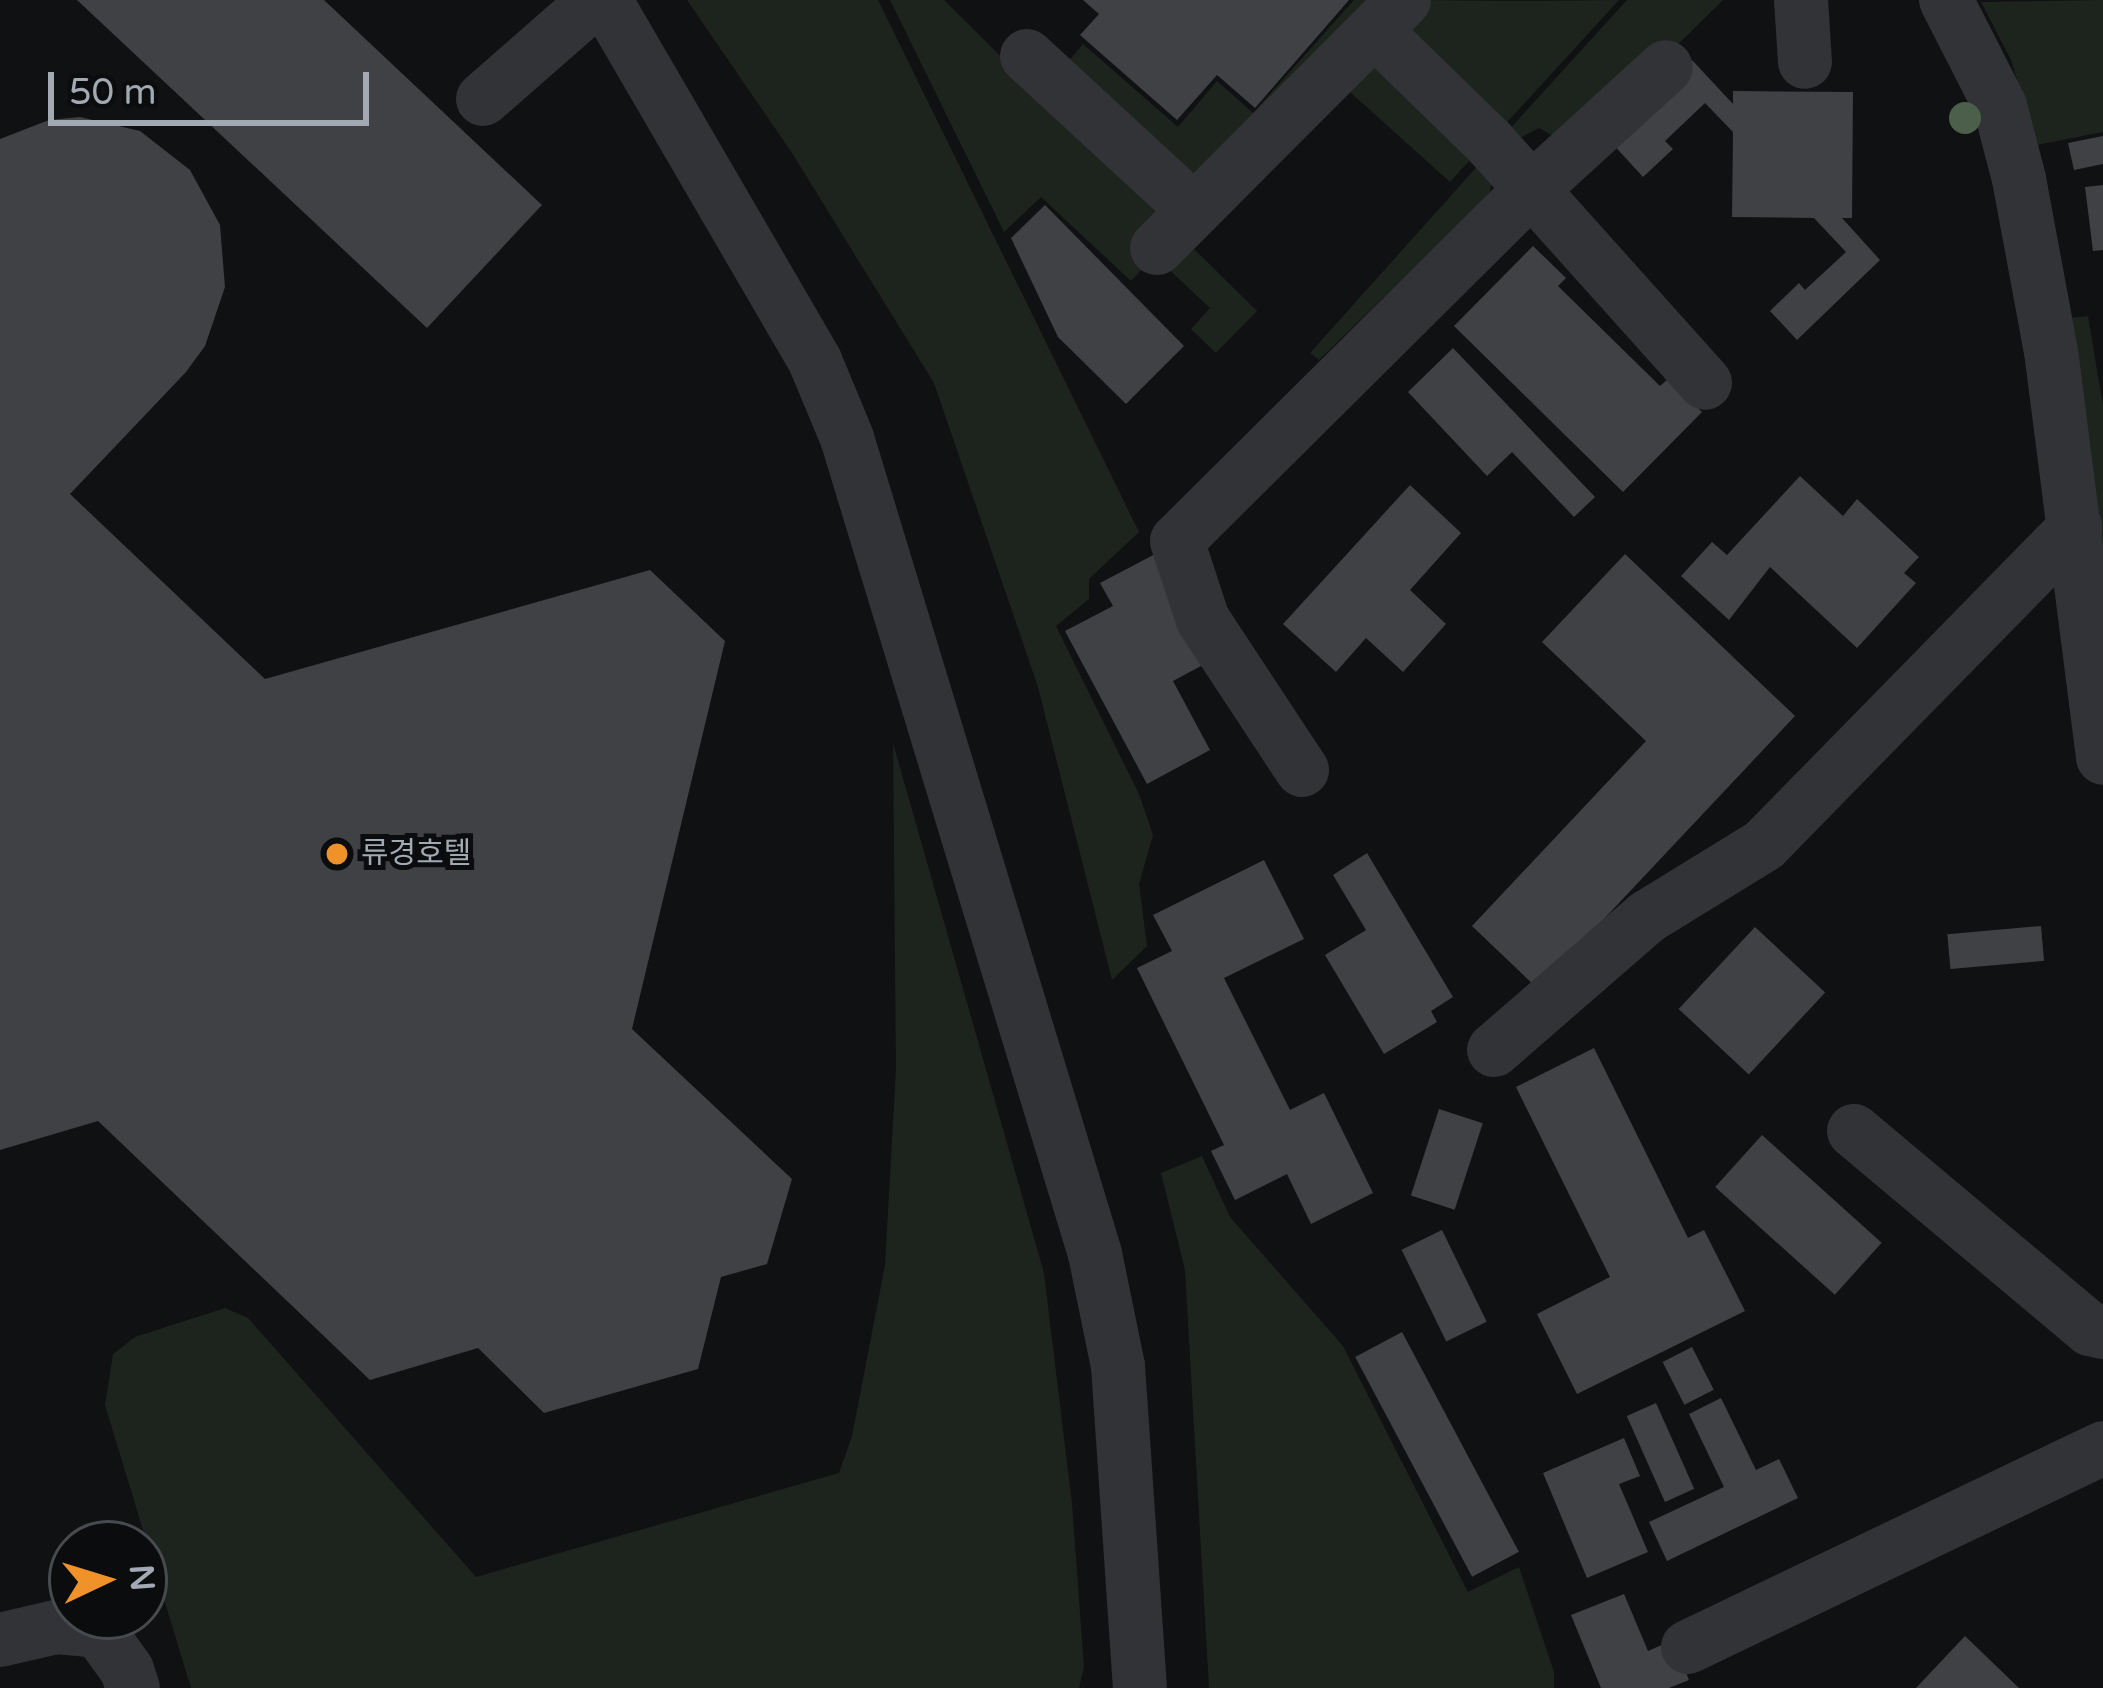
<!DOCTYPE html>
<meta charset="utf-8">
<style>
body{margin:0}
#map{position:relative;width:2103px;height:1688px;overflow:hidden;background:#101112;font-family:"Varela Round","Noto Sans KR",sans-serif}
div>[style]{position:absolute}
.green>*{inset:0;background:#1d241d;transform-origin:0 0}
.building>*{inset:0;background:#3f4145;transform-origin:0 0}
.minor>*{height:54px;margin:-27px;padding:0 27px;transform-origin:27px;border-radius:27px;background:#313337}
.trees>*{width:32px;height:32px;margin:-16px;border-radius:50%;background:#4b5f4a}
.dots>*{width:33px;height:33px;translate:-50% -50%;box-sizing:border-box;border:6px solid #0b0c0d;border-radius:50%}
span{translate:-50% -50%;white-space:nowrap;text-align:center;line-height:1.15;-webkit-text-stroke:10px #0b0c0d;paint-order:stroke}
.poi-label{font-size:30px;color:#a2a9b3}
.left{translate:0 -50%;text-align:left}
.north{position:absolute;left:48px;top:1520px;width:120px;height:120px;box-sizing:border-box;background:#0b0c0d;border:3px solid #474b4f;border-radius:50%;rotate:86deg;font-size:33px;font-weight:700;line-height:48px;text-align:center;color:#a2a9b3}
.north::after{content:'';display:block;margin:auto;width:42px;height:54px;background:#f0922a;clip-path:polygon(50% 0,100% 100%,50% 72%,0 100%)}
.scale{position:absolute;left:48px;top:72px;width:321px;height:54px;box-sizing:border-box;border:6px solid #a2a9b3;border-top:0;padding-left:15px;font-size:36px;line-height:42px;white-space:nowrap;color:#a2a9b3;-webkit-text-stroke:9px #0b0c0d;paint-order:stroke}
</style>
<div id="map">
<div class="green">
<div style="clip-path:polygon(687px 0,878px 0,1139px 532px,1089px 579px,1089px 599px,1056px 626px,1139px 794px,1153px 835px,1139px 884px,1147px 946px,1112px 980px,1038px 687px,934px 383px,792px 153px)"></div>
<div style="clip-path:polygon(890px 0,944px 0,1172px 226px,1172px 238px,1131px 281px,1041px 197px,1004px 232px)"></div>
<div style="clip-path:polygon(1354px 0,1387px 0,1205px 186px,1062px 69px,1083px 44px,1178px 127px,1217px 81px,1253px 113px)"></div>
<div style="clip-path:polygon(1418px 0,1514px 1px,1619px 0,1499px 131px,1417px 56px,1408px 11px)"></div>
<div style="clip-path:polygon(1627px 0,1723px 0,1596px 125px,1553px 136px,1539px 128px,1514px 141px,1506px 133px)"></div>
<div style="clip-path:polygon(2103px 0,2103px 132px,2037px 145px,2011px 60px,1981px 2px)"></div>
<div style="left:1372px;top:58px;width:141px;height:40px;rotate:42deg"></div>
<div style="clip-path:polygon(1482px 161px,1493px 179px,1489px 195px,1319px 360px,1310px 353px)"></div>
<div style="clip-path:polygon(1192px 247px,1257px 311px,1216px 353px,1191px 329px,1210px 308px,1163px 264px)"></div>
<div style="clip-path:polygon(2088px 316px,2103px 406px,2103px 575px,2070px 318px)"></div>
<div style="clip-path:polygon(893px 743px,1044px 1273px,1072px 1504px,1084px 1667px,1079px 1688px,191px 1688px,105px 1405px,113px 1354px,135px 1337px,225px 1308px,248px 1318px,476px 1577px,839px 1473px,852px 1436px,885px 1265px,896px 1069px)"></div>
<div style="clip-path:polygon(1202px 1156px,1230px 1217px,1343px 1346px,1468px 1592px,1519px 1567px,1554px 1672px,1554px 1688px,1209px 1688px,1185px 1270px,1161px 1173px)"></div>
</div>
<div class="building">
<div style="clip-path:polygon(77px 0,324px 0,542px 205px,427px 328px)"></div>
<div style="clip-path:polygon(1083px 0,1349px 0,1255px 108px,1217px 75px,1177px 120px,1080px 35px,1099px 14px)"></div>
<div style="clip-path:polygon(1692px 60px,1733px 104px,1733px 91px,1853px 92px,1852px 218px,1842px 218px,1880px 260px,1797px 340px,1770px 311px,1799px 283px,1805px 290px,1846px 252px,1814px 218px,1732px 217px,1733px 132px,1705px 103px,1665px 141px,1673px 149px,1643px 177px,1609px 140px)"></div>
<div style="clip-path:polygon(80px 117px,140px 131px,190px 170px,220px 225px,225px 287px,205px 346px,186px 372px,70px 494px,265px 679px,650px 570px,725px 641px,632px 1029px,792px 1179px,767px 1264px,721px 1277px,698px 1369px,544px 1413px,478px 1348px,370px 1380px,98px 1121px,0 1150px,0 139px,49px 120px)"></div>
<div style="clip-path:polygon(2103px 136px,2103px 164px,2074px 170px,2068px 143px)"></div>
<div style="clip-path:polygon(2103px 185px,2103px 250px,2093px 251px,2085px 187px)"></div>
<div style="clip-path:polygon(1045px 205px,1184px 346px,1126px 404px,1058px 337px,1011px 238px)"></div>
<div style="clip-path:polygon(1533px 246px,1566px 278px,1558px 286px,1660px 386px,1668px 379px,1702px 412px,1623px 492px,1454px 326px)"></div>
<div style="clip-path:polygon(1453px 348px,1595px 497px,1574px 517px,1512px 452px,1487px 476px,1408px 392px)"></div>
<div style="clip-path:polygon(1800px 476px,1843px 516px,1857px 499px,1919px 557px,1904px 573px,1916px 583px,1857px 648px,1770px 567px,1729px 620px,1681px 576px,1712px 542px,1727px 555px)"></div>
<div style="clip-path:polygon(1410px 485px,1461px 533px,1410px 590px,1446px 624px,1403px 672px,1366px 638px,1336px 672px,1283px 624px)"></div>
<div style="clip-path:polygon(1159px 552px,1216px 658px,1173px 681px,1210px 750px,1147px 784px,1065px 631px,1113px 606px,1100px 583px)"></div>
<div style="clip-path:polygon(1625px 554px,1795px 716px,1538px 989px,1472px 926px,1646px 741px,1542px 642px)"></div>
<div style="clip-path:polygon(1367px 853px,1453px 997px,1431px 1011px,1437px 1022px,1384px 1054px,1325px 955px,1366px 930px,1333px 875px)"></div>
<div style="clip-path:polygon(1264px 860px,1304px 939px,1224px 978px,1290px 1110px,1324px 1093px,1373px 1193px,1311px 1224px,1287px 1174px,1235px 1200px,1211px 1151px,1224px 1145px,1137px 968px,1172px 951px,1153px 915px)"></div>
<div style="left:2041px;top:926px;width:35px;height:94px;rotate:85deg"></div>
<div style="left:1755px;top:927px;width:96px;height:112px;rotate:43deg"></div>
<div style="clip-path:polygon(1594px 1048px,1688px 1238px,1704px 1230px,1745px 1311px,1577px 1394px,1537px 1314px,1610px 1277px,1516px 1087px)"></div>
<div style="left:1439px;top:1109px;width:46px;height:91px;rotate:18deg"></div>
<div style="left:1762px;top:1135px;width:161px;height:70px;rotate:42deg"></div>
<div style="left:1442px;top:1230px;width:102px;height:45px;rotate:64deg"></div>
<div style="left:1402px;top:1332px;width:249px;height:53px;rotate:62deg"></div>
<div style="left:1692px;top:1347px;width:48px;height:33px;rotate:63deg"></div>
<div style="clip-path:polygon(1721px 1398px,1756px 1470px,1779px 1459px,1798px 1498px,1667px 1561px,1649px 1522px,1724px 1487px,1689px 1414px)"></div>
<div style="left:1656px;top:1403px;width:94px;height:32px;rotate:66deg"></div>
<div style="clip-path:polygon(1624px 1438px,1640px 1476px,1619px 1484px,1648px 1552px,1587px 1578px,1543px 1473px)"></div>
<div style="clip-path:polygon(1624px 1594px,1648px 1651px,1673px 1640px,1689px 1680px,1669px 1688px,1601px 1688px,1571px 1615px)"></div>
<div style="clip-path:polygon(1965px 1636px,2019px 1688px,1916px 1688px)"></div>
</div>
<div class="minor">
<div style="left:605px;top:0;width:418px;rotate:59.8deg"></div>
<div style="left:815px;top:361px;width:83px;rotate:67.4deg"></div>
<div style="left:847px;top:438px;width:853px;rotate:73.09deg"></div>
<div style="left:1095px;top:1254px;width:114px;rotate:78.4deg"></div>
<div style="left:1118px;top:1366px;width:323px;rotate:86.1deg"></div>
<div style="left:1801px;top:0;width:62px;rotate:86.3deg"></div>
<div style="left:1946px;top:0;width:119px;rotate:63deg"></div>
<div style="left:2000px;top:106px;width:75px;rotate:75.4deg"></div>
<div style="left:2019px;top:179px;width:175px;rotate:79.5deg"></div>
<div style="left:2051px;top:351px;width:410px;rotate:82.7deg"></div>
<div style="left:1375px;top:31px;width:161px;rotate:44.2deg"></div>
<div style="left:1490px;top:143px;width:322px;rotate:48.1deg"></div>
<div style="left:1027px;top:56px;width:226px;rotate:42.7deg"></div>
<div style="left:483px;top:99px;width:150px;rotate:-41.2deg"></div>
<div style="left:1157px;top:248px;width:350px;rotate:-45.1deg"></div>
<div style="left:1302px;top:770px;width:180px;rotate:-123.4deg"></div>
<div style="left:1203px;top:620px;width:83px;rotate:-108.2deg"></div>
<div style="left:1177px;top:541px;width:496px;rotate:-44.8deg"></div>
<div style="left:1529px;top:192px;width:185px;rotate:-42.4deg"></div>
<div style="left:1494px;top:1050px;width:203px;rotate:-41deg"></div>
<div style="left:1647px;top:917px;width:137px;rotate:-31.6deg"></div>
<div style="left:1764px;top:845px;width:445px;rotate:-45.6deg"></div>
<div style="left:1854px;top:1131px;width:308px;rotate:40deg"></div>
<div style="left:2090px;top:1329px;width:13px;rotate:13deg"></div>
<div style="left:0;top:1640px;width:57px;rotate:-13.1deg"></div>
<div style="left:56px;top:1627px;width:43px;rotate:5.3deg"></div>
<div style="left:99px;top:1631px;width:48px;rotate:54.3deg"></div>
<div style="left:127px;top:1670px;width:19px;rotate:72deg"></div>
<div style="left:1688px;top:1647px;width:460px;rotate:-25.6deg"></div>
</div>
<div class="trees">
<div style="left:1965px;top:118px"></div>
</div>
<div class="dots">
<div style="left:337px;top:854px;background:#f0922a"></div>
</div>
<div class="poi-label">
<span class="left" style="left:361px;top:854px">류경호텔</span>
</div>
<div class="north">N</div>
<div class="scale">50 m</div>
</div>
